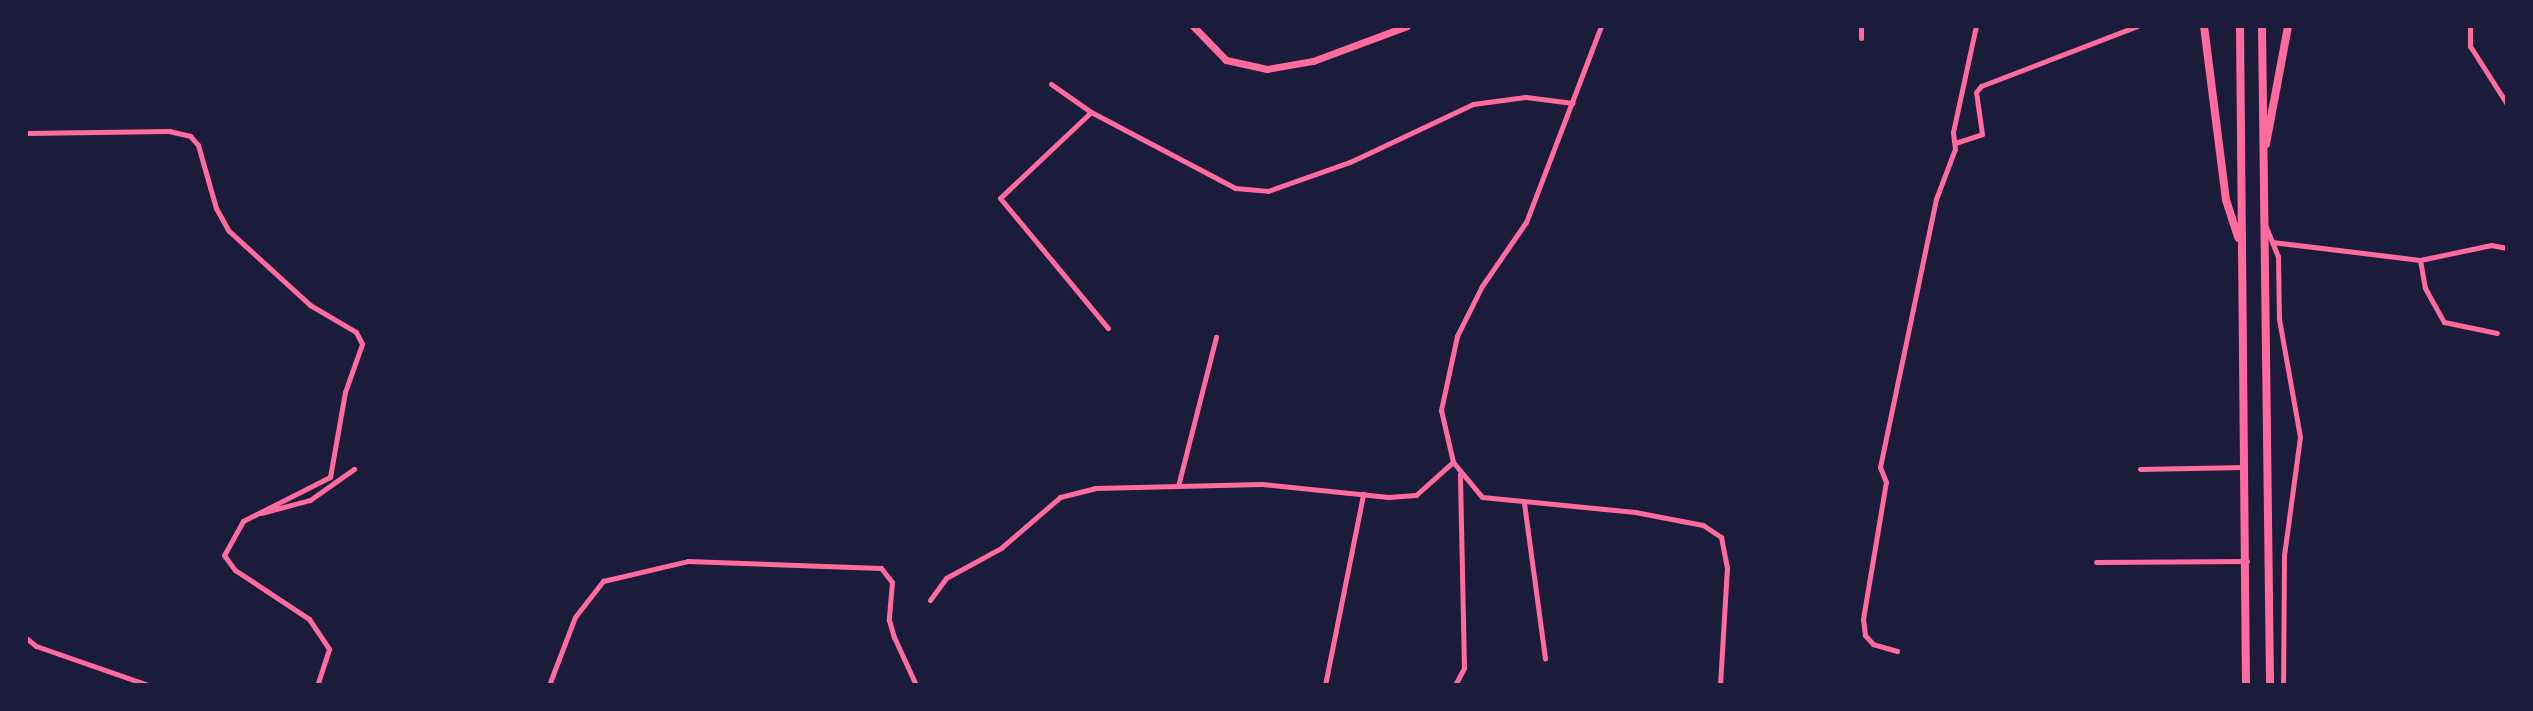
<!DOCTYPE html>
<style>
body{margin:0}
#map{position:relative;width:2533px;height:711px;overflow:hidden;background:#1b1b3a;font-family:"IBM Plex Sans",sans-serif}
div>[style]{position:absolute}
.minor>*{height:5px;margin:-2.5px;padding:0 2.5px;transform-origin:2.5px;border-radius:2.5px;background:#ff6b9d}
.tertiary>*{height:7px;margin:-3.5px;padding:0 3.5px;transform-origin:3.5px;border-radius:3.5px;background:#ff6b9d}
.primary>*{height:8px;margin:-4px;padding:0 4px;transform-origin:4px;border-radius:4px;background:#ff6b9d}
span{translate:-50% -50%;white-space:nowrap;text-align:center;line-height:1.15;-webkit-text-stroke:6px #1b1b3a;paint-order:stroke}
.frame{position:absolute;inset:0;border:28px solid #1b1b3a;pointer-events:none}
</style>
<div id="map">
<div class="minor">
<div style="left:1601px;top:26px;width:210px;rotate:110.9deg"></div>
<div style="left:1526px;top:222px;width:78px;rotate:124.5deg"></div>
<div style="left:1482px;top:286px;width:56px;rotate:116.6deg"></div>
<div style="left:1457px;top:336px;width:76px;rotate:102.2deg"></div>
<div style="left:1441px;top:410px;width:53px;rotate:77deg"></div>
<div style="left:1453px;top:462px;width:45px;rotate:50.4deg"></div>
<div style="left:1482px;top:497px;width:154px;rotate:5.6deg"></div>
<div style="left:1635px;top:512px;width:69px;rotate:10.8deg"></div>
<div style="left:1703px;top:525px;width:22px;rotate:34deg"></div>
<div style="left:1721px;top:537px;width:31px;rotate:79deg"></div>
<div style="left:1727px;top:567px;width:118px;rotate:93.4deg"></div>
<div style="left:2470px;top:26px;width:20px;rotate:90deg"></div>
<div style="left:2470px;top:46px;width:69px;rotate:57.5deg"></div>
<div style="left:1861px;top:38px;width:12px;rotate:-90deg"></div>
<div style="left:1051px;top:84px;width:49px;rotate:35deg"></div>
<div style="left:1091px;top:112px;width:163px;rotate:27.8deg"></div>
<div style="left:1235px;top:188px;width:33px;rotate:5deg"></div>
<div style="left:1268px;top:191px;width:87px;rotate:-19.5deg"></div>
<div style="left:1350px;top:162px;width:136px;rotate:-25.2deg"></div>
<div style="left:1473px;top:104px;width:53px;rotate:-7.5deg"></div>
<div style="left:1526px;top:97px;width:47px;rotate:7.3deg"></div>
<div style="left:1091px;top:112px;width:125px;rotate:136.6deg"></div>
<div style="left:1000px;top:198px;width:169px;rotate:50.3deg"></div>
<div style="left:26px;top:133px;width:143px;rotate:-0.8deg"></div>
<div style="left:169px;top:131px;width:22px;rotate:13deg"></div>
<div style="left:190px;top:136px;width:12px;rotate:48deg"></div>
<div style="left:198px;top:145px;width:66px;rotate:74.1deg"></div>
<div style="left:216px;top:208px;width:26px;rotate:61deg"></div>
<div style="left:229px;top:231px;width:110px;rotate:42.4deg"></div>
<div style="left:310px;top:305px;width:53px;rotate:30.4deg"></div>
<div style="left:356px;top:332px;width:13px;rotate:63deg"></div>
<div style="left:362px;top:344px;width:51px;rotate:109.5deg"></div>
<div style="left:345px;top:392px;width:86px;rotate:100deg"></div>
<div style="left:330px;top:477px;width:97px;rotate:153.2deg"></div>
<div style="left:243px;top:521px;width:39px;rotate:119deg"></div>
<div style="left:224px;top:555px;width:19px;rotate:54deg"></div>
<div style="left:235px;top:570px;width:89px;rotate:33.5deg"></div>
<div style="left:309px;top:619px;width:36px;rotate:56deg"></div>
<div style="left:329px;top:649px;width:38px;rotate:108deg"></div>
<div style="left:1955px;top:143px;width:28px;rotate:-18deg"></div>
<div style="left:1982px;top:134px;width:42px;rotate:-98.1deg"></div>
<div style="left:1976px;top:92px;width:8px;rotate:-50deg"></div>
<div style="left:1981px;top:86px;width:167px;rotate:-21deg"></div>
<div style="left:2266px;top:227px;width:31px;rotate:68deg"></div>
<div style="left:2278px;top:256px;width:63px;rotate:89.1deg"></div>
<div style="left:2279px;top:319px;width:120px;rotate:79.9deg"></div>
<div style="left:2300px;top:437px;width:119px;rotate:97.7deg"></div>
<div style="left:2284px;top:555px;width:130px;rotate:90.4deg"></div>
<div style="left:2272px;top:242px;width:149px;rotate:6.9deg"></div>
<div style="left:2420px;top:260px;width:73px;rotate:-11.9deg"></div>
<div style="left:2491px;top:245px;width:16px;rotate:11deg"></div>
<div style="left:2420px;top:260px;width:28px;rotate:80deg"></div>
<div style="left:2425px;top:288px;width:39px;rotate:61deg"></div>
<div style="left:2444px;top:322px;width:54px;rotate:11.7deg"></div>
<div style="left:2140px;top:469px;width:105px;rotate:-1.1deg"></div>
<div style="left:1178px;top:486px;width:154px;rotate:-75.7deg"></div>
<div style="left:1524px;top:503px;width:157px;rotate:82.3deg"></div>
<div style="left:261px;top:513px;width:51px;rotate:-14.9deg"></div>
<div style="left:310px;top:500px;width:54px;rotate:-35.2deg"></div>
<div style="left:2096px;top:562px;width:151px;rotate:-0.4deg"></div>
<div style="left:930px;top:600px;width:27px;rotate:-54deg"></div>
<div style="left:946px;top:578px;width:63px;rotate:-28.6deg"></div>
<div style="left:1001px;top:548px;width:78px;rotate:-40.8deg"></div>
<div style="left:1060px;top:497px;width:36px;rotate:-14deg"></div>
<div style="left:1095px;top:488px;width:167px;rotate:-1.4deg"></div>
<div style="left:1262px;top:484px;width:127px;rotate:5.9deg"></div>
<div style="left:1388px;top:497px;width:28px;rotate:-4deg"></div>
<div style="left:1416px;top:495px;width:50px;rotate:-41.7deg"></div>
<div style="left:26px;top:638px;width:13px;rotate:39deg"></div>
<div style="left:36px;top:646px;width:119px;rotate:19.2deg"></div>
<div style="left:1897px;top:651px;width:25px;rotate:-164deg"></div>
<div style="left:1873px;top:644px;width:12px;rotate:-132deg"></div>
<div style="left:1865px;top:635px;width:16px;rotate:-97deg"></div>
<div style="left:1863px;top:619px;width:139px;rotate:-80.5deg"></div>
<div style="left:1886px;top:482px;width:16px;rotate:-112deg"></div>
<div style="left:1880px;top:467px;width:274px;rotate:-78.2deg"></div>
<div style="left:1936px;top:199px;width:53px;rotate:-69.2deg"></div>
<div style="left:1955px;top:149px;width:17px;rotate:-97deg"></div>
<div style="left:1953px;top:132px;width:108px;rotate:-77.8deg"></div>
<div style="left:549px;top:685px;width:73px;rotate:-69.1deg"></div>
<div style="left:575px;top:617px;width:46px;rotate:-52.1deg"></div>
<div style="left:603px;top:581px;width:87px;rotate:-13.2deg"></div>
<div style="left:688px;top:561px;width:193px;rotate:2.1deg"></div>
<div style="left:881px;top:568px;width:18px;rotate:52deg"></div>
<div style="left:892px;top:582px;width:38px;rotate:95deg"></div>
<div style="left:889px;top:620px;width:18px;rotate:74deg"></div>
<div style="left:894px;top:637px;width:53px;rotate:65.4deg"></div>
<div style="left:1325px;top:685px;width:195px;rotate:-78.7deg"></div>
<div style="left:1455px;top:685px;width:19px;rotate:-62deg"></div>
<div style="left:1464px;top:668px;width:194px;rotate:-91.2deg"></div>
</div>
<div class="tertiary">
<div style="left:1193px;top:26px;width:47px;rotate:45.9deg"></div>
<div style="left:1226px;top:60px;width:42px;rotate:12.4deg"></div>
<div style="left:1267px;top:69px;width:47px;rotate:-9.9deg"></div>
<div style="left:1313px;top:61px;width:100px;rotate:-20.4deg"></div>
</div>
<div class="primary">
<div style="left:2204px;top:26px;width:175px;rotate:82.8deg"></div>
<div style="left:2226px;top:200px;width:40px;rotate:72deg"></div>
<div style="left:2240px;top:26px;width:659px;rotate:89.48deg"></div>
<div style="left:2262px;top:26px;width:659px;rotate:89.3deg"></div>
<div style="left:2266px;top:144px;width:120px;rotate:-79.4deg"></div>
</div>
<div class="frame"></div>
</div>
